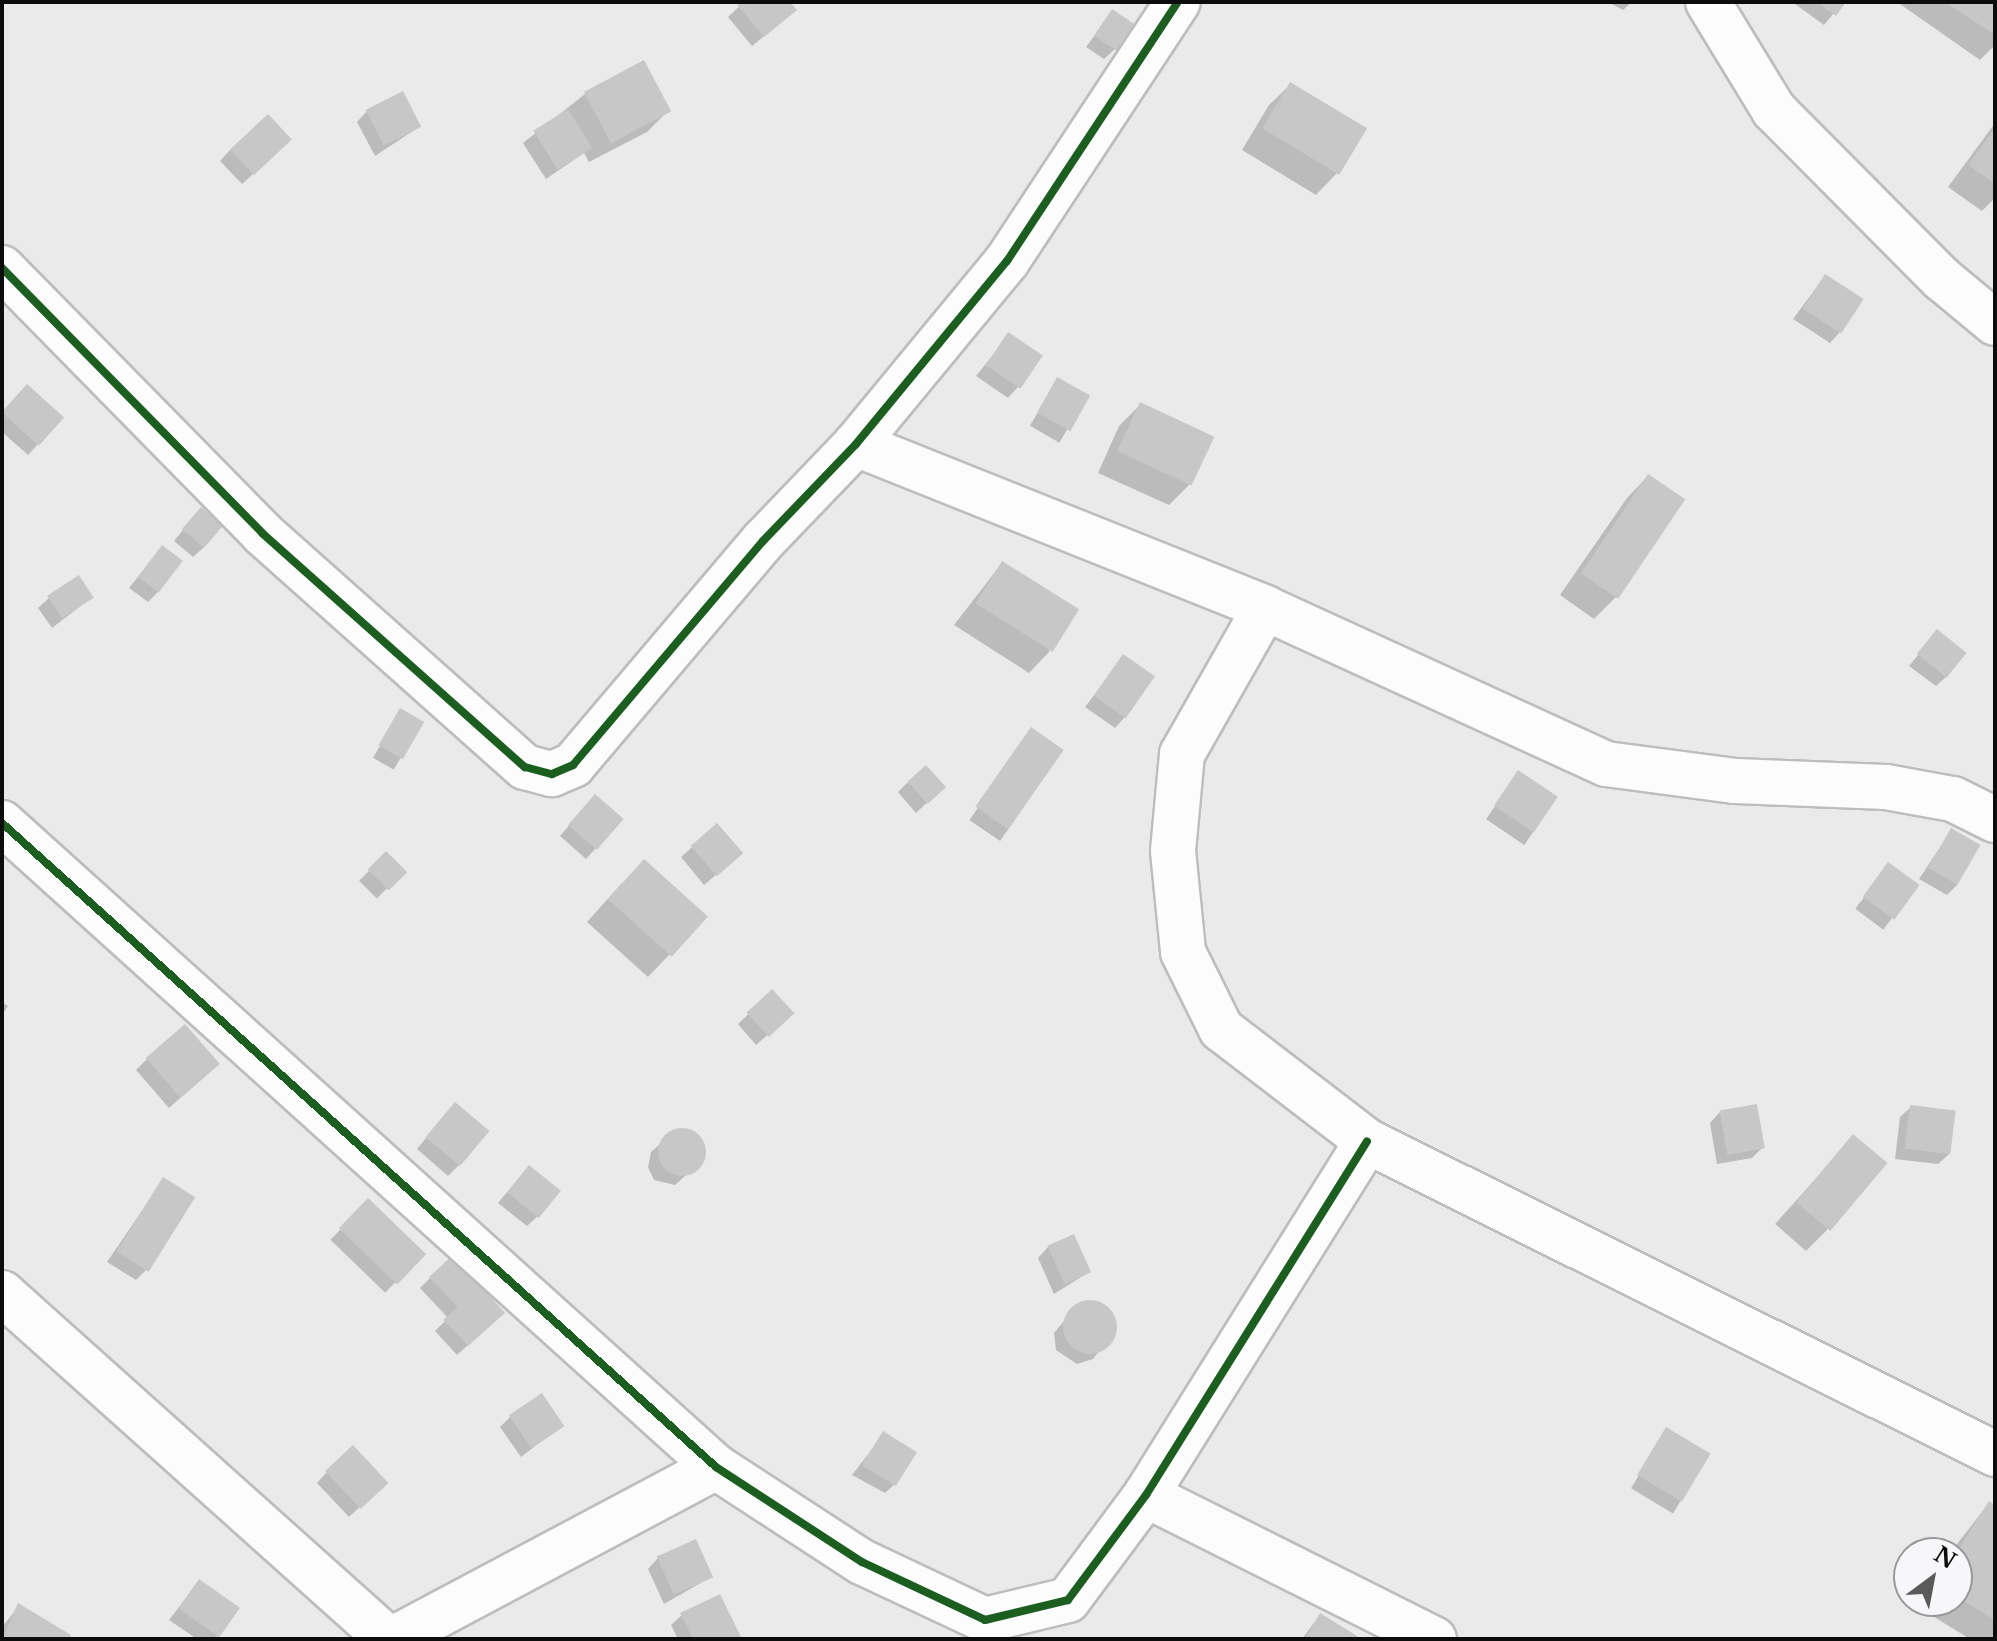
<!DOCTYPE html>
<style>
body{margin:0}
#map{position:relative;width:1997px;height:1641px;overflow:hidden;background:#eaeaeb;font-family:"Libre Baskerville",serif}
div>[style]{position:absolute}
.shadow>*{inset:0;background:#0003;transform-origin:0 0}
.building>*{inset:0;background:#c7c7c8;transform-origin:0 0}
.round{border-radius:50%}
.roads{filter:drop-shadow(2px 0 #bdbdbe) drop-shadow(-2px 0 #bdbdbe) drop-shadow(0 2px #bdbdbe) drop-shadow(0 -2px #bdbdbe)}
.street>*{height:44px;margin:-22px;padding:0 22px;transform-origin:22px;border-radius:22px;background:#fcfcfc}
.cycleway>*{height:8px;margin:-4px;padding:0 4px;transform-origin:4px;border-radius:4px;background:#1b5e20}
span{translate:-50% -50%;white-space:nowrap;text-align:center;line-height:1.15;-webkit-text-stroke:8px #f7f7f9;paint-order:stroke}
.frame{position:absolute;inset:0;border:4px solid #0c0c0d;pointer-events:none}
.north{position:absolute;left:1893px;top:1537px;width:80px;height:80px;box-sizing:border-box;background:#f7f7f9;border:2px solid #99999b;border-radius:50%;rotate:32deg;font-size:22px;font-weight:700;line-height:32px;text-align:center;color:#0c0c0d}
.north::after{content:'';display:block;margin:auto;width:28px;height:36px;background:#5a5a5b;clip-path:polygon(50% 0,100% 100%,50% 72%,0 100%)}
</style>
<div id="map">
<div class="shadow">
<div style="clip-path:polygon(744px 2px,788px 2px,784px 20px,752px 46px,728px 17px)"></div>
<div style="clip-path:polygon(1608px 2px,1632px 2px,1623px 10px)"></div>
<div style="clip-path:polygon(1843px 2px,1824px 25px,1795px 4px,1796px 2px)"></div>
<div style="clip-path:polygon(1897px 2px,1995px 2px,1995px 45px,1980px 60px)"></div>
<div style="clip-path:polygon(1112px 12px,1115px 49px,1104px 59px,1086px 47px)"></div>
<div style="clip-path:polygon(643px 63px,668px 111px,647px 132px,589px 162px,584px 153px,546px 179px,523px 143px,585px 94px)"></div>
<div style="clip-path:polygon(1291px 84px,1337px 173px,1316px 195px,1242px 150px,1269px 105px)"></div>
<div style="clip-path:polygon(367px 111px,419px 127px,375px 156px,357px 122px)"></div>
<div style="clip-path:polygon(1995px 123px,1995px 198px,1982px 211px,1948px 187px)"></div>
<div style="clip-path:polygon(230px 150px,279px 150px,242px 184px,220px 161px)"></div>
<div style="clip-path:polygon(1825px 276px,1840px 332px,1830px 343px,1793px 319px)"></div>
<div style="clip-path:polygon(1009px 335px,1018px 387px,1008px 398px,976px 376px)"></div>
<div style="left:1057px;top:379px;width:34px;height:54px;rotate:30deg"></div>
<div style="clip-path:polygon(17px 397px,38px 444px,28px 455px,2px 432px,2px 413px)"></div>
<div style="clip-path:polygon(1141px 404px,1190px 484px,1169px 505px,1098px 473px,1119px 426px)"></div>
<div style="clip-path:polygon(1648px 476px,1616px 597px,1594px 619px,1560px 595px,1627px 498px)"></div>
<div style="clip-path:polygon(191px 520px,204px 547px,193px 557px,174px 541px)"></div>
<div style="clip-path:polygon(162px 547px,158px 592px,148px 602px,129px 588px)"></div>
<div style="clip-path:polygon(1002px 563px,1050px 651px,1029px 673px,954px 625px)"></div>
<div style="clip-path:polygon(49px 598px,91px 598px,52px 628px,38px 608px)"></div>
<div style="clip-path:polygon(1937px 632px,1947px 676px,1936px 686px,1909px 666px)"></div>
<div style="clip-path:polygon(1124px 656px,1125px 717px,1115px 728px,1085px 707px)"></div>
<div style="left:400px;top:711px;width:24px;height:54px;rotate:30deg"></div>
<div style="left:1031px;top:729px;width:37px;height:110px;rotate:34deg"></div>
<div style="left:1518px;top:772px;width:46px;height:57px;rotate:34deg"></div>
<div style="clip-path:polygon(908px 782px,933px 797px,916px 813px,898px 792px)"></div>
<div style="clip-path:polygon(585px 807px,596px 848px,586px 859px,560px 836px)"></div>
<div style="clip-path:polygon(716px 826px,730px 863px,704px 885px,681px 857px)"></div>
<div style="clip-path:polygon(1951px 831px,1958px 884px,1947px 895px,1919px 879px)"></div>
<div style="left:386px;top:854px;width:25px;height:38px;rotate:45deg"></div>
<div style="left:1889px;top:864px;width:35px;height:56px;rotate:37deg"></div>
<div style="clip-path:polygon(622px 883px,705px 917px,648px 977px,587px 922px)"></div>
<div style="clip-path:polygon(772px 992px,781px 1023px,756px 1045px,738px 1024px)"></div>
<div style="clip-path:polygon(2px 1002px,8px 1006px,2px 1015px)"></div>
<div style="clip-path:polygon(147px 1059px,207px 1074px,169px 1108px,136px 1070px)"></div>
<div style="clip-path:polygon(1911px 1107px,1949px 1154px,1938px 1164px,1895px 1159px,1900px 1117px)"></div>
<div style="clip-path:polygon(1720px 1112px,1763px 1147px,1752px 1158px,1717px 1164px,1710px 1123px)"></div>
<div style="clip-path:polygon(444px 1116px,459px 1165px,448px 1176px,417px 1149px)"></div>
<div style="clip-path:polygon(675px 1131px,695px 1134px,703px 1146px,703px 1160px,675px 1185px,654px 1180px,648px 1167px,651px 1152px)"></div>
<div style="clip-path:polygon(1853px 1137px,1827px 1230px,1806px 1251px,1775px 1224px)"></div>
<div style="clip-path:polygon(519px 1178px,538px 1216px,527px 1226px,498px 1203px)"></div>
<div style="clip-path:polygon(163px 1180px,146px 1270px,136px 1280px,107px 1262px)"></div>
<div style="left:368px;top:1201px;width:76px;height:54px;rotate:44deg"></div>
<div style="clip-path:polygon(1048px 1247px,1089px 1272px,1054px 1294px,1038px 1258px)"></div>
<div style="clip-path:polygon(430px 1278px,492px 1323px,457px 1355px,435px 1331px,448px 1318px,420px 1288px)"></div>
<div style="clip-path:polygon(1087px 1302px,1108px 1309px,1114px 1333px,1093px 1359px,1077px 1364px,1056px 1350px,1054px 1333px,1074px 1309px)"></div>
<div style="clip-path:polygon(511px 1416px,562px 1425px,521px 1457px,500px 1427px)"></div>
<div style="left:1666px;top:1430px;width:49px;height:68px;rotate:31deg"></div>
<div style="clip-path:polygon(884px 1434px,896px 1483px,885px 1493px,852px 1475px)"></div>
<div style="clip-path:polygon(327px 1472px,375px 1493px,349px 1517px,317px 1483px)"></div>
<div style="clip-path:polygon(1989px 1503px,1995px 1507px,1995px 1638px,1970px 1639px,1916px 1606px,1919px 1601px,1957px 1601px,1957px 1553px,1950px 1553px)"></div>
<div style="clip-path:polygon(658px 1558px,711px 1577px,664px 1604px,648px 1569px)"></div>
<div style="clip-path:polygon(199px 1581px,218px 1636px,215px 1639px,197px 1639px,169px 1620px)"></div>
<div style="clip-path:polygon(19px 1606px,66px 1639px,2px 1639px,2px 1627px)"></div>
<div style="clip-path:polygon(682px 1615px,740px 1639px,678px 1639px,671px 1625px)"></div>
<div style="clip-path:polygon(1320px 1615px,1353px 1639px,1302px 1639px)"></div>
</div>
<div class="building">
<div style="clip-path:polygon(741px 2px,790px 2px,797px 10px,764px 37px,737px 5px)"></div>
<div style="clip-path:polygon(1817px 2px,1846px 2px,1836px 16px)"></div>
<div style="clip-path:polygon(1945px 2px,1995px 2px,1995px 35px)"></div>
<div style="left:1112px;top:9px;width:27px;height:32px;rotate:34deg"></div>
<div style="left:644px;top:60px;width:58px;height:68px;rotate:62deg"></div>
<div style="left:1290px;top:82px;width:90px;height:54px;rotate:31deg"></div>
<div style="left:403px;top:91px;width:40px;height:42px;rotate:63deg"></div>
<div style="left:568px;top:109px;width:46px;height:41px;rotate:58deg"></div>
<div style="left:268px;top:114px;width:35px;height:52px;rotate:47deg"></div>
<div style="clip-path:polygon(1995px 128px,1995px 184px,1968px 165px)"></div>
<div style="left:1825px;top:274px;width:46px;height:41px;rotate:33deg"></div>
<div style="left:1008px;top:332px;width:42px;height:40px;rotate:34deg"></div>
<div style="left:1057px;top:377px;width:38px;height:41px;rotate:29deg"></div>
<div style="left:27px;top:384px;width:50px;height:38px;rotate:42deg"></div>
<div style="left:1140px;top:402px;width:82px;height:54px;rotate:25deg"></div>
<div style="left:1648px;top:474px;width:45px;height:120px;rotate:34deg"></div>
<div style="left:201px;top:507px;width:29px;height:29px;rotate:41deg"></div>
<div style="left:162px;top:545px;width:26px;height:40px;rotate:37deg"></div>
<div style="left:1002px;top:561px;width:91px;height:50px;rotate:32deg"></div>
<div style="left:79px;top:575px;width:27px;height:38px;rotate:57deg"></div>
<div style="left:1937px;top:629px;width:38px;height:32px;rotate:39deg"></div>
<div style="left:1123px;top:654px;width:39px;height:51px;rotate:35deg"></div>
<div style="left:400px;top:708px;width:28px;height:43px;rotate:30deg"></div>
<div style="left:1031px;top:727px;width:40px;height:97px;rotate:35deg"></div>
<div style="left:926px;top:765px;width:30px;height:25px;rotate:48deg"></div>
<div style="left:1518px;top:770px;width:48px;height:43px;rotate:34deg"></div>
<div style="left:595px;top:794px;width:38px;height:41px;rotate:41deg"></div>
<div style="left:717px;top:823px;width:40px;height:35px;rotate:49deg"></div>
<div style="left:1951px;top:828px;width:34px;height:46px;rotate:30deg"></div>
<div style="left:386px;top:851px;width:30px;height:26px;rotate:45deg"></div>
<div style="left:644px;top:859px;width:86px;height:54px;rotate:42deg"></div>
<div style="left:1888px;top:862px;width:39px;height:43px;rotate:36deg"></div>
<div style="left:772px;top:989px;width:33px;height:35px;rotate:47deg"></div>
<div style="left:185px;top:1024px;width:53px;height:52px;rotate:49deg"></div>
<div style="left:455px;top:1102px;width:45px;height:46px;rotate:40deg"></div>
<div style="left:1757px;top:1104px;width:45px;height:38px;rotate:80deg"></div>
<div style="left:1910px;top:1105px;width:46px;height:44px;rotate:7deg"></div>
<div class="round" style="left:658px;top:1128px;width:48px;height:48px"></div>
<div style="left:1853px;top:1134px;width:45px;height:89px;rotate:40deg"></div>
<div style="left:529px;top:1165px;width:41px;height:35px;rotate:39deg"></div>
<div style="left:163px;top:1177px;width:38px;height:88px;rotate:32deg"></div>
<div style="left:368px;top:1198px;width:81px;height:42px;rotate:44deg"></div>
<div style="left:1074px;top:1234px;width:42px;height:29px;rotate:66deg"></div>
<div style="clip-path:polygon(453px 1255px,505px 1313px,468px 1346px,443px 1320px,458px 1307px,429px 1277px)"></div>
<div class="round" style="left:1063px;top:1300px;width:54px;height:54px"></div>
<div style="left:542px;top:1393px;width:40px;height:40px;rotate:56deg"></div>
<div style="left:1666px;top:1427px;width:52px;height:56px;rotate:31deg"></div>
<div style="left:883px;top:1431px;width:40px;height:40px;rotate:32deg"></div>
<div style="left:353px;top:1445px;width:52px;height:38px;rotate:47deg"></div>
<div style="clip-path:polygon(1989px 1501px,1995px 1505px,1995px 1620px,1957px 1597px,1956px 1553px)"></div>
<div style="left:696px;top:1539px;width:42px;height:43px;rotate:66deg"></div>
<div style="left:199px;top:1579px;width:50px;height:36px;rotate:35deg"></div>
<div style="clip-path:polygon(720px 1594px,742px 1639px,693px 1639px,680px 1613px)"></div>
<div style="clip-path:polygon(18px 1603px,71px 1635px,68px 1639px,2px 1639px)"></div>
<div style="clip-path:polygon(1320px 1613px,1357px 1636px,1356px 1639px,1305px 1639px)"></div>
</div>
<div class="roads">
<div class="street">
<div style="left:1708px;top:2px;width:127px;rotate:58.6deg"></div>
<div style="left:1774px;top:110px;width:238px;rotate:45.2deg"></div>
<div style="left:1942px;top:279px;width:69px;rotate:39.7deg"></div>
<div style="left:2px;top:268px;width:371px;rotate:45.5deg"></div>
<div style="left:262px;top:533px;width:352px;rotate:41.7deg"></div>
<div style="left:525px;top:767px;width:28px;rotate:15deg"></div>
<div style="left:552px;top:774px;width:23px;rotate:-23deg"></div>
<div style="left:573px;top:765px;width:294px;rotate:-49.7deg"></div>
<div style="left:763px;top:541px;width:134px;rotate:-46.2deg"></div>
<div style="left:856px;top:444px;width:237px;rotate:-50.5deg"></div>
<div style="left:1007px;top:261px;width:310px;rotate:-56.6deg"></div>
<div style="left:856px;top:444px;width:441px;rotate:21.8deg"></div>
<div style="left:1265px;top:608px;width:375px;rotate:24.6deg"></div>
<div style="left:1606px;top:764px;width:131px;rotate:7.5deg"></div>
<div style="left:1736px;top:781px;width:150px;rotate:2.3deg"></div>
<div style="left:1886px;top:787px;width:68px;rotate:10.2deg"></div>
<div style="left:1953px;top:799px;width:47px;rotate:26.6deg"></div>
<div style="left:1265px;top:608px;width:168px;rotate:119.6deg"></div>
<div style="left:1182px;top:754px;width:97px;rotate:95.3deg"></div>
<div style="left:1173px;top:851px;width:101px;rotate:84.3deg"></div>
<div style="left:1183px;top:952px;width:86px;rotate:63.7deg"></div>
<div style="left:1221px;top:1029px;width:184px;rotate:37.5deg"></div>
<div style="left:1367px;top:1141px;width:702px;rotate:26.49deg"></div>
<div style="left:2px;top:823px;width:962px;rotate:42.05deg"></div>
<div style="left:716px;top:1467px;width:174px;rotate:33.1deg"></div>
<div style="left:862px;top:1562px;width:136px;rotate:25.2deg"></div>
<div style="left:985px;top:1620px;width:85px;rotate:-13.5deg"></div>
<div style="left:1068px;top:1600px;width:131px;rotate:-53.4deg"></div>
<div style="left:1146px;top:1495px;width:417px;rotate:-58deg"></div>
<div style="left:2px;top:1293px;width:518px;rotate:41.87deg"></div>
<div style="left:1146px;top:1495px;width:322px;rotate:26.6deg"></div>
<div style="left:393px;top:1639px;width:366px;rotate:-28deg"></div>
</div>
</div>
<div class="cycleway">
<div style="left:2px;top:268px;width:371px;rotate:45.5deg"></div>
<div style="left:262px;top:533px;width:352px;rotate:41.7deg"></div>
<div style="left:525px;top:767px;width:28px;rotate:15deg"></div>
<div style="left:552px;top:774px;width:23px;rotate:-23deg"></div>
<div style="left:573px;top:765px;width:294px;rotate:-49.7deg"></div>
<div style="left:763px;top:541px;width:134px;rotate:-46.2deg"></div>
<div style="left:856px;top:444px;width:237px;rotate:-50.5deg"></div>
<div style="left:1007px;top:261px;width:310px;rotate:-56.6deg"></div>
<div style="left:2px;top:823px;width:962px;rotate:42.05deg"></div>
<div style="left:716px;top:1467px;width:174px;rotate:33.1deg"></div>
<div style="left:862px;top:1562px;width:136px;rotate:25.2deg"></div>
<div style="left:985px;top:1620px;width:85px;rotate:-13.5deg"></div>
<div style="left:1068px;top:1600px;width:131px;rotate:-53.4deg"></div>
<div style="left:1146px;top:1495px;width:417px;rotate:-58deg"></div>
</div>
<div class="frame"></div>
<div class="north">N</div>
</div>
